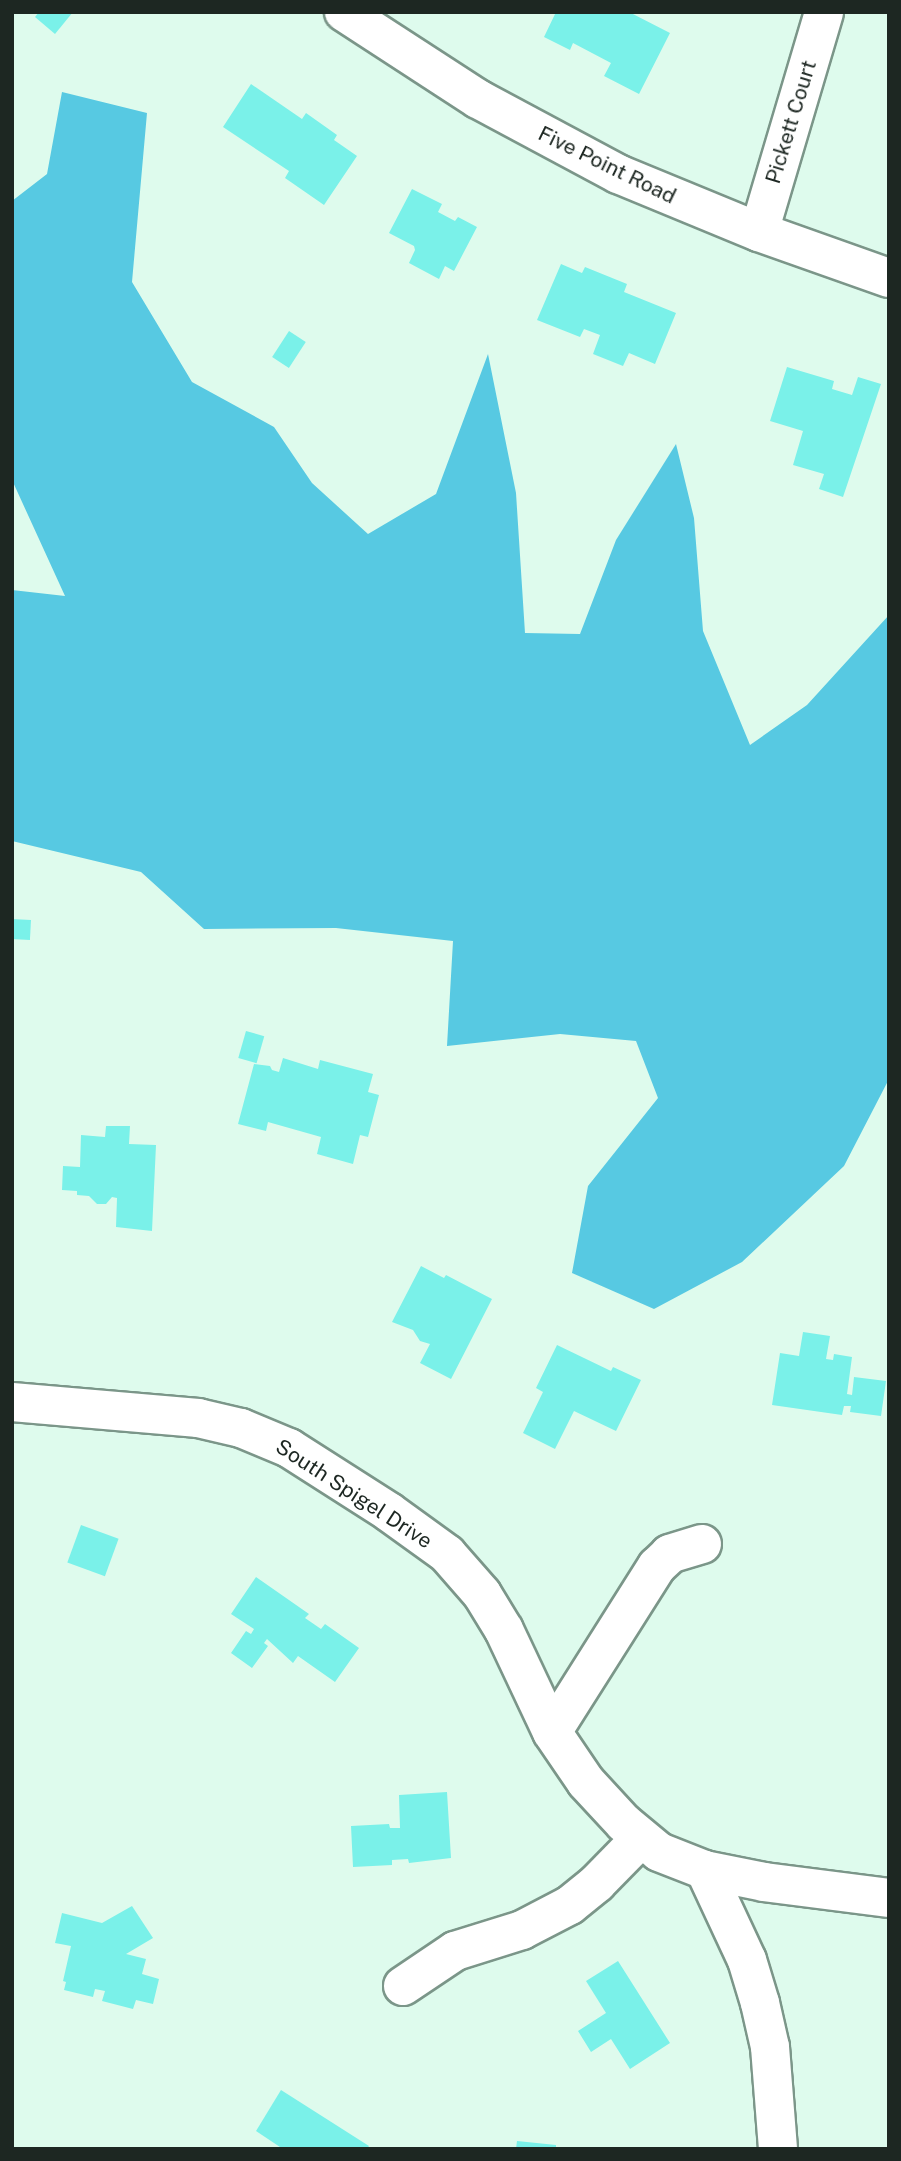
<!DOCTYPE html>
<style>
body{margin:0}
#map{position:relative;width:901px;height:2161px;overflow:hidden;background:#defbed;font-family:"Public Sans",sans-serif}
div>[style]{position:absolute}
.water>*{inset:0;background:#57c9e2}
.building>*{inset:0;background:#7af1e9;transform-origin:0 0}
.roads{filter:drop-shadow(2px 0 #7b9689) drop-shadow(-2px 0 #7b9689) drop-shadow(0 2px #7b9689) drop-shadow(0 -2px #7b9689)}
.minor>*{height:38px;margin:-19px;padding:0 19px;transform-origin:19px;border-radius:19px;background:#fff}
span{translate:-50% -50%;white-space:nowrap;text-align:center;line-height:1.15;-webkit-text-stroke:5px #fff;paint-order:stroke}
.street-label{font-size:21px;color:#1d2722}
.frame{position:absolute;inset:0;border:14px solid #1d2722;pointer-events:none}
</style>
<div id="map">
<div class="water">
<div style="clip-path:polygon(62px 92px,147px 113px,132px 282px,192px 382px,274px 427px,312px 483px,368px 534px,436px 494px,488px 354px,516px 493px,525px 633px,580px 634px,616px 540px,676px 444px,694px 518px,703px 631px,750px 745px,807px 705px,889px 615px,889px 1079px,844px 1166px,742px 1262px,654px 1309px,572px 1273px,588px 1186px,658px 1098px,636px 1041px,560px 1034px,447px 1046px,453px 941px,336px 928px,204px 929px,141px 872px,12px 841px,12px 590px,65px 596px,12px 480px,12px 201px,47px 174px)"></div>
</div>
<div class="building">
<div style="clip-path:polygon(39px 12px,73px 12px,55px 34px,35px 17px)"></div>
<div style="clip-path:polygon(556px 12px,629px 12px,670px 33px,639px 94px,604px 76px,611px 63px,573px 43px,570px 50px,544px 37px)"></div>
<div style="clip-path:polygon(251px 84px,302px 119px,306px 113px,337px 135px,334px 140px,357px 156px,324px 205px,285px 178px,289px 171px,223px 127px)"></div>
<div style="clip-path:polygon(412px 189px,442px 204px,438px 212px,455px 221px,458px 217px,477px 227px,454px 271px,445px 266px,439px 279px,409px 263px,415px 250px,414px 246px,389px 233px)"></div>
<div style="clip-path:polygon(561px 264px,582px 273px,585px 267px,627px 284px,624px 292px,676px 313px,655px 364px,629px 353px,623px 366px,593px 354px,600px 335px,584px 329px,580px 337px,537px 320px)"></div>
<div style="left:289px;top:331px;width:20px;height:31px;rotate:33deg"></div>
<div style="clip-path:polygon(787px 367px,834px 381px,832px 389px,852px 395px,858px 377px,881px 384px,843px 497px,819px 489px,824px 474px,793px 465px,803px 431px,770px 421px)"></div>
<div style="left:12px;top:919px;width:19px;height:20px;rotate:3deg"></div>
<div style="left:246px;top:1031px;width:19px;height:28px;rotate:16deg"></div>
<div style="clip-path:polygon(283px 1058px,318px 1069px,320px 1060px,373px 1074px,368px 1092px,379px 1095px,368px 1137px,360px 1135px,353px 1164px,317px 1154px,321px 1137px,268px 1122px,266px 1131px,238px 1124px,254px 1064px,270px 1066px,272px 1070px,279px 1072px)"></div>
<div style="clip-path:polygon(106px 1126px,130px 1126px,129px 1144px,156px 1145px,152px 1231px,116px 1227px,117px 1198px,112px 1197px,106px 1204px,97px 1204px,89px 1196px,77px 1195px,77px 1191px,62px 1190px,63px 1166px,80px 1167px,81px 1135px,105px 1137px)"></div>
<div style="clip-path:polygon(421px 1266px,444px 1278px,446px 1275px,492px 1299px,451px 1379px,420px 1363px,430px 1344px,420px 1341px,413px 1330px,392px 1322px)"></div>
<div style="clip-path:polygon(803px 1332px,830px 1336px,826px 1359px,833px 1360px,834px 1354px,852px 1357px,847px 1394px,852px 1395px,854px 1377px,886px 1381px,881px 1416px,850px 1412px,851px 1406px,844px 1406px,842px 1415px,772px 1405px,780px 1353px,799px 1356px)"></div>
<div style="clip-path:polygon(557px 1345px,611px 1371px,613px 1367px,641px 1380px,616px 1431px,574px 1411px,555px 1449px,523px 1433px,543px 1392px,536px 1388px)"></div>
<div style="left:81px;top:1525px;width:40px;height:40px;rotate:20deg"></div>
<div style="clip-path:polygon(256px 1577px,309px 1614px,305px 1618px,321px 1629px,325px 1624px,359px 1648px,335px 1682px,298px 1656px,293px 1663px,267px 1639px,264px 1643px,268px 1646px,252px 1668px,231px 1653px,246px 1631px,251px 1634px,254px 1629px,231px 1614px)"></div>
<div style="clip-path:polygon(447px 1792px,451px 1858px,409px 1863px,408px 1859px,392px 1860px,392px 1865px,353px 1867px,351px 1826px,389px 1824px,390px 1828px,400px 1828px,399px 1795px)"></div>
<div style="clip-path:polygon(132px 1906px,153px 1938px,126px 1954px,146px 1959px,142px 1974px,159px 1979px,153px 2004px,136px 2000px,133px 2009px,102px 2001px,105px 1991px,95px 1989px,93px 1997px,64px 1990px,66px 1982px,63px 1981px,71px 1946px,55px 1943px,62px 1913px,102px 1923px)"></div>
<div style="clip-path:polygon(618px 1961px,670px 2043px,630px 2069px,611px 2039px,591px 2052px,578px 2031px,606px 2013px,586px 1981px)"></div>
<div style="clip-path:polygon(281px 2090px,369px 2146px,367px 2149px,283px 2149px,256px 2131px)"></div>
<div style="clip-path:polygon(517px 2141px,556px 2145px,556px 2149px,516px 2149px)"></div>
</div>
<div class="roads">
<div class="minor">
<div style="left:344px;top:12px;width:160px;rotate:33deg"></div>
<div style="left:478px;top:99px;width:159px;rotate:28.2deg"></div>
<div style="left:618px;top:174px;width:152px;rotate:22.4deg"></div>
<div style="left:759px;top:232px;width:138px;rotate:19.5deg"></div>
<div style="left:759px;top:232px;width:229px;rotate:-73.5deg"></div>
<div style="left:12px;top:1402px;width:187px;rotate:4.9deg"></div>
<div style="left:198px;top:1418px;width:44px;rotate:13.1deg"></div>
<div style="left:241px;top:1428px;width:52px;rotate:22.6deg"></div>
<div style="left:289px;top:1448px;width:119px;rotate:32.6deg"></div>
<div style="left:389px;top:1512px;width:72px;rotate:35.9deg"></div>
<div style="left:447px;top:1554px;width:53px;rotate:48.8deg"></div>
<div style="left:482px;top:1594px;width:42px;rotate:58.6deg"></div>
<div style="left:504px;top:1630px;width:113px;rotate:64.8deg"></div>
<div style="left:702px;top:1544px;width:34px;rotate:163deg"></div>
<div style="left:670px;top:1554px;width:18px;rotate:137deg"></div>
<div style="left:657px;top:1566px;width:196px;rotate:122.3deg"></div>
<div style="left:552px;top:1732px;width:60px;rotate:55.8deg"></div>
<div style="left:586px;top:1782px;width:56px;rotate:47.2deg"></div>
<div style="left:624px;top:1823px;width:45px;rotate:39.6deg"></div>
<div style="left:659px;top:1852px;width:49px;rotate:21.4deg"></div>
<div style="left:705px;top:1870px;width:99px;rotate:65deg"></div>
<div style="left:747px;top:1960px;width:45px;rotate:73.2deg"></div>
<div style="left:760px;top:2003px;width:45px;rotate:77.2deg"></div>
<div style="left:770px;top:2047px;width:102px;rotate:85.5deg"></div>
<div style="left:705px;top:1870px;width:60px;rotate:11.5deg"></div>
<div style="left:764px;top:1882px;width:126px;rotate:7.3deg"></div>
<div style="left:403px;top:1986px;width:63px;rotate:-33.9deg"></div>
<div style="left:455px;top:1951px;width:70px;rotate:-17.4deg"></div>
<div style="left:522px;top:1930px;width:54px;rotate:-27.5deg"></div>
<div style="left:570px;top:1905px;width:35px;rotate:-39deg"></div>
<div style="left:597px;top:1883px;width:63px;rotate:-45.6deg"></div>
</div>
</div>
<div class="street-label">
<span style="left:791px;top:122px;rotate:-73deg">Pickett Court</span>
<span style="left:607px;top:165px;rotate:26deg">Five Point Road</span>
<span style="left:354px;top:1494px;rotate:33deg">South Spigel Drive</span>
</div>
<div class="frame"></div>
</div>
